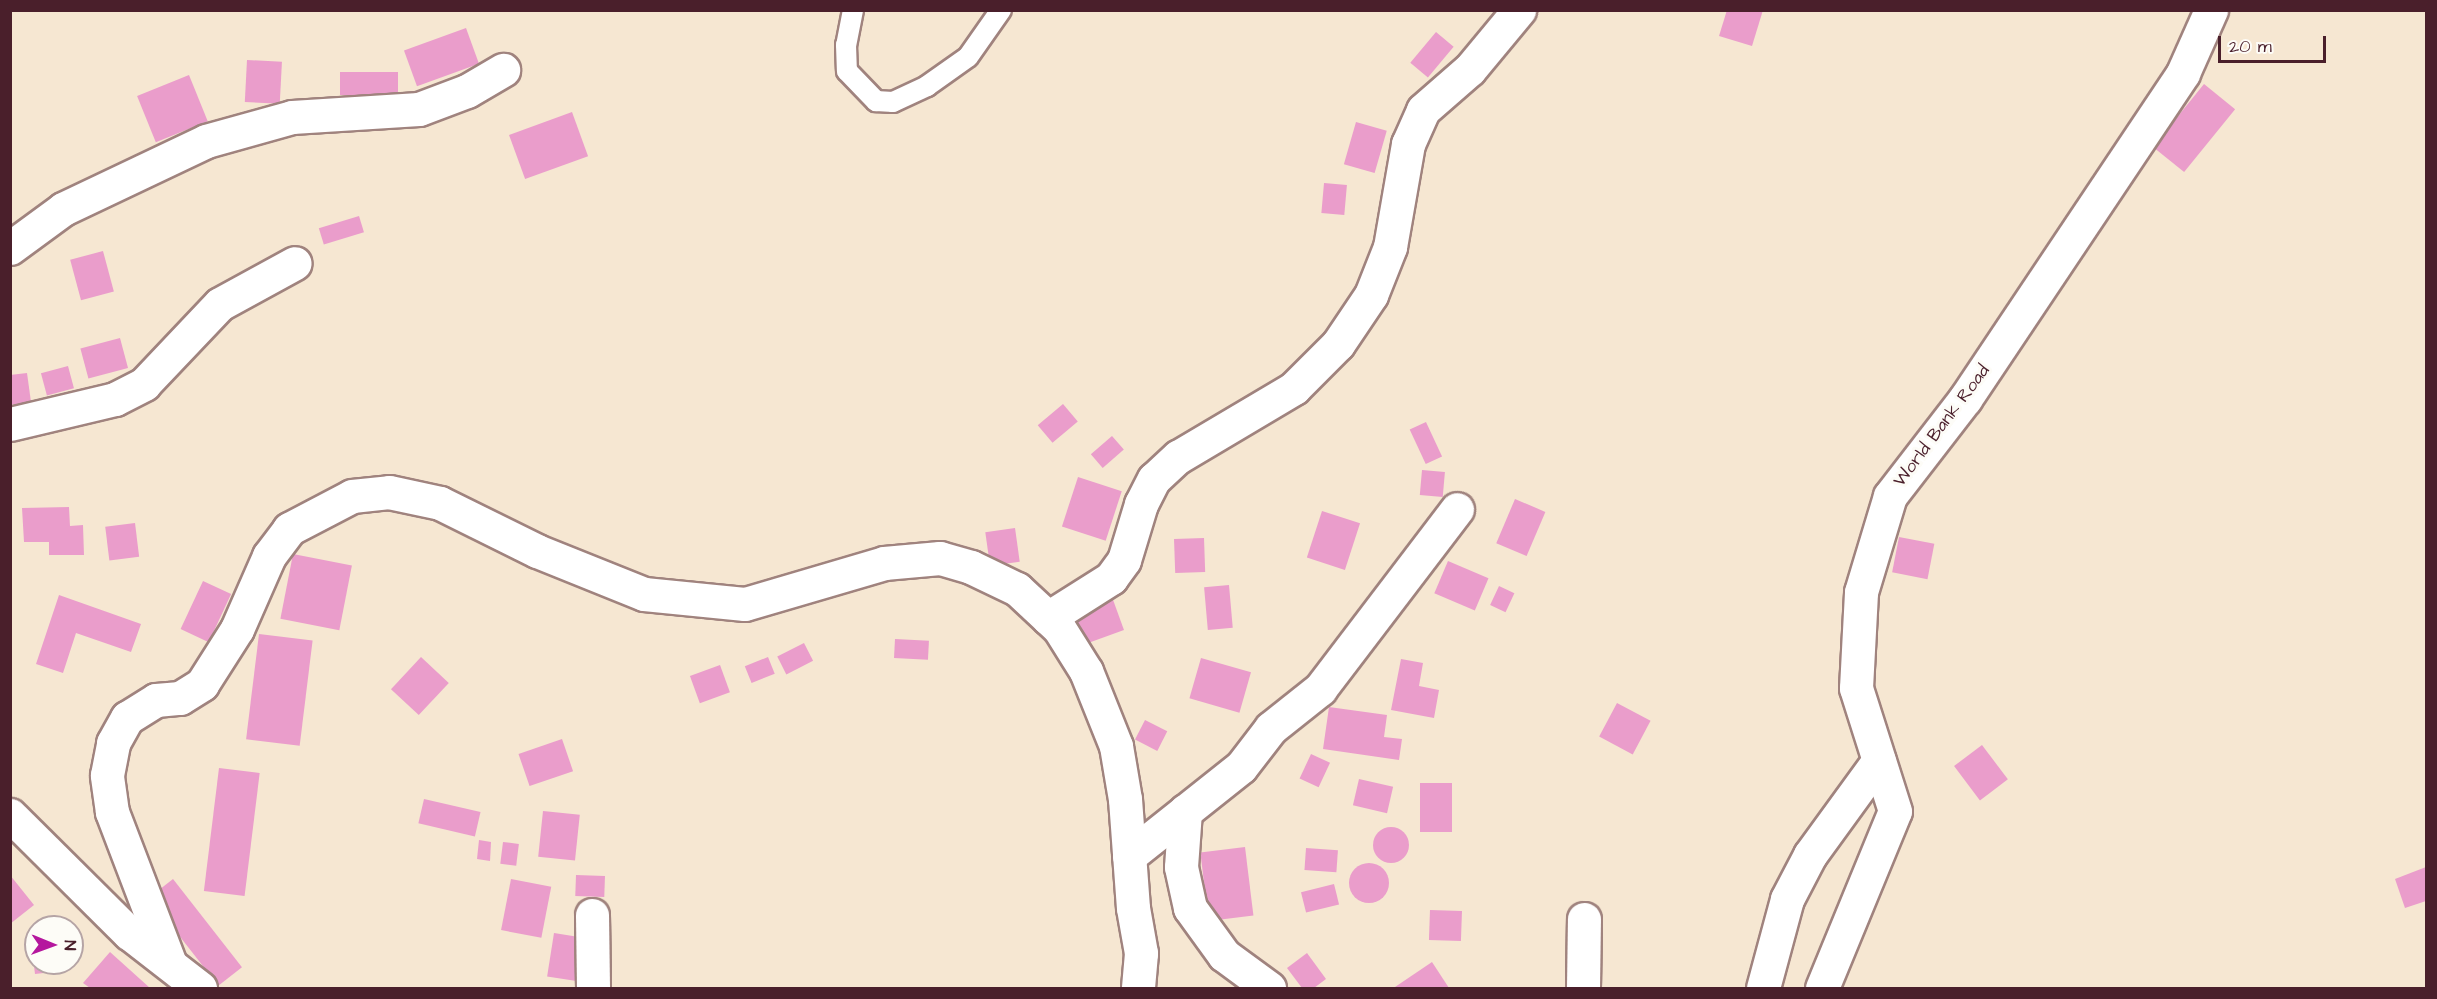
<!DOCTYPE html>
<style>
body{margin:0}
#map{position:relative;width:2437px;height:999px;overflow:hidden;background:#f6e7d2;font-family:"Architects Daughter",sans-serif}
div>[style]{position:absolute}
.building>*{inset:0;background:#ea9dcb;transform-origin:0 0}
.round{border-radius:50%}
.roads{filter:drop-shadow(2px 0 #a0837e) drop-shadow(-2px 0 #a0837e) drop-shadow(0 2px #a0837e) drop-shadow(0 -2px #a0837e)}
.lane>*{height:20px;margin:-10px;padding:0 10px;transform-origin:10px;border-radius:10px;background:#fff}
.street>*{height:33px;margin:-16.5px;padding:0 16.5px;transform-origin:16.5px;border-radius:16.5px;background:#fff}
.primary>*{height:33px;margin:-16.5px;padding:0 16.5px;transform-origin:16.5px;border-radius:16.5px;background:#fff}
span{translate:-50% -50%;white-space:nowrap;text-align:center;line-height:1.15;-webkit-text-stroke:6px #fdfcf7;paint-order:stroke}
.street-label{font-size:18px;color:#4a1f2b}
.frame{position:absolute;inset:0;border:12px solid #4a1f2b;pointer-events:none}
.north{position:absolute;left:24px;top:915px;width:60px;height:60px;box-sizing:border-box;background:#fdfcf7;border:2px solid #b5a4a5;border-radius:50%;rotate:91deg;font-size:16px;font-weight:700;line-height:24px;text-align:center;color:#4a1f2b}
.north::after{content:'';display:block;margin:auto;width:21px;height:27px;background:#b5179e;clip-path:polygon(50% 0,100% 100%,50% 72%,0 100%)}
.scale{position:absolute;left:2218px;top:36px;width:108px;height:27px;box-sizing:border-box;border:3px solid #4a1f2b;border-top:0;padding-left:8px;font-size:18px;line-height:21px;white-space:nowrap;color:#4a1f2b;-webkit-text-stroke:4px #fdfcf7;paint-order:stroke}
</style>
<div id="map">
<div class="building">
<div style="clip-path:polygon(1727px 10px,1763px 10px,1752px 46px,1719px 36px)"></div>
<div style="left:466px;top:28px;width:38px;height:66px;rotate:70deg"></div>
<div style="left:1436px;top:32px;width:23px;height:40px;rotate:40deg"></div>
<div style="left:247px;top:60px;width:35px;height:42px;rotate:3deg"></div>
<div style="left:340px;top:72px;width:58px;height:23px"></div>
<div style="left:189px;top:75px;width:50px;height:56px;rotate:68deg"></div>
<div style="left:2204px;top:84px;width:40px;height:81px;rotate:39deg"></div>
<div style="left:572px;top:112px;width:47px;height:67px;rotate:70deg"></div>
<div style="left:1356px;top:122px;width:32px;height:44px;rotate:16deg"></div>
<div style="left:1324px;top:183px;width:23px;height:30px;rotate:5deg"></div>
<div style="left:359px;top:216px;width:17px;height:42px;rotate:73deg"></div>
<div style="left:103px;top:251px;width:42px;height:34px;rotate:75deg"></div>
<div style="left:120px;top:338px;width:31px;height:41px;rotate:75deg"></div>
<div style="left:68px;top:366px;width:23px;height:28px;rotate:75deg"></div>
<div style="clip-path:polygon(27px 373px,31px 402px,10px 405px,10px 375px)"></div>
<div style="left:1063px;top:404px;width:23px;height:33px;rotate:50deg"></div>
<div style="left:1426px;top:422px;width:38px;height:18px;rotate:65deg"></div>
<div style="left:1112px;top:436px;width:18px;height:28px;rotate:49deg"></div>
<div style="left:1422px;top:470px;width:23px;height:25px;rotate:5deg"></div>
<div style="left:1078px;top:477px;width:46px;height:52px;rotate:18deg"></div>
<div style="left:1515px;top:499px;width:33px;height:48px;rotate:23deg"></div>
<div style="clip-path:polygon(69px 507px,70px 526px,83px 525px,84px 555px,49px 555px,49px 542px,24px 542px,22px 508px)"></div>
<div style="left:1322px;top:511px;width:40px;height:49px;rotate:18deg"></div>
<div style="left:135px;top:523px;width:34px;height:30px;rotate:83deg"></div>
<div style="left:1015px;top:528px;width:34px;height:30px;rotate:82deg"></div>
<div style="left:1899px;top:537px;width:36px;height:36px;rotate:11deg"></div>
<div style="left:1204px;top:538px;width:34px;height:30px;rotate:88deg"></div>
<div style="left:293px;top:554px;width:60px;height:66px;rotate:11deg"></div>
<div style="left:1448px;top:561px;width:44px;height:35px;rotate:23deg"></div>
<div style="left:203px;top:581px;width:31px;height:53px;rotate:25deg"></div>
<div style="left:1229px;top:585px;width:43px;height:25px;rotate:85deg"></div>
<div style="left:1499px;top:586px;width:17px;height:21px;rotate:25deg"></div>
<div style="clip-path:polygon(59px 595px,141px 624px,131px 652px,76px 633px,63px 673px,36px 664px)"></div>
<div style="left:1112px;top:597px;width:35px;height:44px;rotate:70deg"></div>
<div style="left:259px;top:634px;width:54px;height:106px;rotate:7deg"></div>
<div style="left:895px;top:639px;width:34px;height:19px;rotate:3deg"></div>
<div style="left:804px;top:643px;width:20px;height:30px;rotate:63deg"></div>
<div style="left:421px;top:657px;width:38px;height:44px;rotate:43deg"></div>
<div style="left:768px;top:657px;width:18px;height:25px;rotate:68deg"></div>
<div style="left:1201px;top:658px;width:52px;height:42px;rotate:16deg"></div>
<div style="clip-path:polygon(1401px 659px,1423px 663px,1419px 686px,1439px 690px,1434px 718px,1391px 710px)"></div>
<div style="left:720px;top:665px;width:29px;height:32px;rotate:70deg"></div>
<div style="left:1617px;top:703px;width:38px;height:38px;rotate:28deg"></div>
<div style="clip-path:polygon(1329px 707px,1387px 715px,1384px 737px,1402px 739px,1399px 760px,1323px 749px)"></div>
<div style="left:1145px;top:720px;width:25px;height:22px;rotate:27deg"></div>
<div style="left:562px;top:739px;width:34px;height:46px;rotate:71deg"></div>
<div style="left:1982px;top:745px;width:43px;height:35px;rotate:53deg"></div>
<div style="left:1311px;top:754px;width:21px;height:27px;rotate:25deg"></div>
<div style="left:219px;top:768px;width:41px;height:124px;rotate:7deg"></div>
<div style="left:1359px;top:779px;width:35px;height:27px;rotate:13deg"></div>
<div style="left:1420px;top:783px;width:32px;height:49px"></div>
<div style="left:424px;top:799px;width:58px;height:25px;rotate:13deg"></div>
<div style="left:543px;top:811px;width:37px;height:46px;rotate:6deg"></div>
<div class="round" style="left:1373px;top:827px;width:36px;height:36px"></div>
<div style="clip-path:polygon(479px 840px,491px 842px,490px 861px,477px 859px)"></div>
<div style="left:503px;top:842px;width:16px;height:22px;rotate:7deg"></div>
<div style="left:1245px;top:847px;width:69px;height:45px;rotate:83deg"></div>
<div style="left:1306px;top:848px;width:32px;height:22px;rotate:4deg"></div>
<div class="round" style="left:1349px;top:863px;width:40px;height:40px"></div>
<div style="clip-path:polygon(2426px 867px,2426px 901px,2405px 908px,2395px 879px)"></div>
<div style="clip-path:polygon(10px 875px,34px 905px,10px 924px)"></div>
<div style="left:576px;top:875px;width:29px;height:21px;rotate:2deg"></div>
<div style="left:173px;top:879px;width:112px;height:30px;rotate:52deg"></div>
<div style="left:511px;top:879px;width:41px;height:52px;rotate:11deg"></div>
<div style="left:1334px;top:884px;width:21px;height:34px;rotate:76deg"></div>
<div style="left:1430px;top:910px;width:32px;height:30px;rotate:2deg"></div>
<div style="left:554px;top:933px;width:33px;height:44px;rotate:9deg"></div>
<div style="clip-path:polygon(36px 941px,36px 963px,69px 963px,70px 970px,35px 974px,31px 942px)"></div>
<div style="clip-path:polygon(110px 952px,150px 988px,90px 988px,83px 983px)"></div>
<div style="clip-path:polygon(1307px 953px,1326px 979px,1314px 988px,1302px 988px,1287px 968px)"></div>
<div style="clip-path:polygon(1432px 962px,1449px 988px,1397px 988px,1395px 987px)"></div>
</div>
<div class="roads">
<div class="lane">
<div style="left:853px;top:10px;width:36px;rotate:101deg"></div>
<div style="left:846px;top:45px;width:26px;rotate:88deg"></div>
<div style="left:847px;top:71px;width:42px;rotate:46deg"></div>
<div style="left:876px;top:101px;width:17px;rotate:3deg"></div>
<div style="left:893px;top:102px;width:38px;rotate:-25deg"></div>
<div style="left:927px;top:86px;width:50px;rotate:-35.3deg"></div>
<div style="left:968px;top:57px;width:57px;rotate:-54.9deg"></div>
</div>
<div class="street">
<div style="left:10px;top:248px;width:66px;rotate:-36.3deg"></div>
<div style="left:63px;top:209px;width:158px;rotate:-25.4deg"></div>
<div style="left:206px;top:141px;width:89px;rotate:-15.6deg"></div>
<div style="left:292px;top:117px;width:127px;rotate:-3.6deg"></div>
<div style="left:419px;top:109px;width:51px;rotate:-20.6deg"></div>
<div style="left:467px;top:91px;width:42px;rotate:-30.3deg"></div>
<div style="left:10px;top:424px;width:108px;rotate:-13.4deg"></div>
<div style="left:115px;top:399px;width:33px;rotate:-27deg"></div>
<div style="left:144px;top:384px;width:110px;rotate:-46.5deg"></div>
<div style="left:220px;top:304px;width:85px;rotate:-28.7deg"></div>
<div style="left:1048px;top:618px;width:75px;rotate:-32.4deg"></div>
<div style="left:1111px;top:578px;width:22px;rotate:-54deg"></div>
<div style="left:1124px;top:560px;width:59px;rotate:-73.1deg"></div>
<div style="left:1141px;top:504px;width:28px;rotate:-63deg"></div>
<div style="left:1154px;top:479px;width:33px;rotate:-43deg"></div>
<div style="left:1178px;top:457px;width:135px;rotate:-30.7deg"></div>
<div style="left:1294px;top:388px;width:62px;rotate:-45deg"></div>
<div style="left:1338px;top:344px;width:59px;rotate:-56deg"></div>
<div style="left:1371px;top:295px;width:52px;rotate:-68.4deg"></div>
<div style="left:1390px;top:247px;width:105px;rotate:-80.1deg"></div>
<div style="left:1408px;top:144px;width:37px;rotate:-66deg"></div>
<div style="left:1423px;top:110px;width:62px;rotate:-41.1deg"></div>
<div style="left:1470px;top:69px;width:77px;rotate:-50.3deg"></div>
<div style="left:1185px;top:811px;width:56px;rotate:94.1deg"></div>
<div style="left:1181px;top:867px;width:42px;rotate:77.6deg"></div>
<div style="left:1190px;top:908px;width:58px;rotate:54.1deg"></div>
<div style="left:1224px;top:955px;width:56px;rotate:36.3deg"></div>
<div style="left:10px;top:815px;width:168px;rotate:44.8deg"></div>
<div style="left:129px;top:933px;width:90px;rotate:37.8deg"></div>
<div style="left:1129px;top:856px;width:143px;rotate:-38.5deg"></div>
<div style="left:1241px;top:767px;width:49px;rotate:-52.4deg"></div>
<div style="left:1271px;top:728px;width:63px;rotate:-38.5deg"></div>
<div style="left:1320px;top:689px;width:226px;rotate:-52.7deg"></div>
<div style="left:592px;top:915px;width:73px;rotate:89.2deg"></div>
<div style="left:170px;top:964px;width:163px;rotate:-110.9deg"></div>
<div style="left:112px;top:812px;width:37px;rotate:-98deg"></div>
<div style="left:107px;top:775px;width:33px;rotate:-79deg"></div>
<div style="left:113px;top:743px;width:29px;rotate:-61deg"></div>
<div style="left:127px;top:718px;width:34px;rotate:-32deg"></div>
<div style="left:156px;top:700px;width:24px;rotate:-5deg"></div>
<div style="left:180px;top:698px;width:26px;rotate:-32deg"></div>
<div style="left:202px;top:684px;width:65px;rotate:-57.5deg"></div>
<div style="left:237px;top:629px;width:80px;rotate:-66.3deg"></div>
<div style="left:269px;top:556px;width:34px;rotate:-53deg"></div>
<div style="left:289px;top:529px;width:71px;rotate:-27.6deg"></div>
<div style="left:352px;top:496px;width:37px;rotate:-6deg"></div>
<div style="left:389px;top:492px;width:52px;rotate:12.2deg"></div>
<div style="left:440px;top:503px;width:108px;rotate:26.3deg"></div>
<div style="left:537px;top:551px;width:115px;rotate:21.9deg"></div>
<div style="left:644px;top:594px;width:101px;rotate:5.7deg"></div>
<div style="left:745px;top:604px;width:145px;rotate:-16.4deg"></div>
<div style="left:884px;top:563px;width:56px;rotate:-5.1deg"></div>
<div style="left:940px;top:558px;width:32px;rotate:16deg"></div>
<div style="left:971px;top:567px;width:51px;rotate:25.6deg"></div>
<div style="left:1017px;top:589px;width:57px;rotate:42.9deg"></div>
<div style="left:1059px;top:628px;width:51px;rotate:57.9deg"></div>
<div style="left:1086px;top:671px;width:81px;rotate:68.2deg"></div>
<div style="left:1116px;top:746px;width:54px;rotate:80.4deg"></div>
<div style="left:1125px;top:799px;width:109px;rotate:85.8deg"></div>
<div style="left:1133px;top:908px;width:46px;rotate:79.9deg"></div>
<div style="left:1141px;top:953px;width:35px;rotate:95deg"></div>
<div style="left:1583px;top:988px;width:69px;rotate:-89.2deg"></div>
<div style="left:1763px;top:988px;width:92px;rotate:-74.9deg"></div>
<div style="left:1787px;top:899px;width:50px;rotate:-62.4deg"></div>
<div style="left:1810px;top:855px;width:117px;rotate:-54deg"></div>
</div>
<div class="primary">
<div style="left:1822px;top:988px;width:191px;rotate:-67.6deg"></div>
<div style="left:1895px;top:811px;width:129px;rotate:-107.6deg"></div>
<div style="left:1856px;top:688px;width:96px;rotate:-87deg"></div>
<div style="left:1861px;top:592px;width:100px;rotate:-73.2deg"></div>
<div style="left:1890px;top:496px;width:123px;rotate:-52.3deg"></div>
<div style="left:1965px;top:399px;width:392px;rotate:-56.2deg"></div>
<div style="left:2183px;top:73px;width:69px;rotate:-66deg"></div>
</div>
</div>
<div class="street-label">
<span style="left:1942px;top:426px;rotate:-53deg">World Bank Road</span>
</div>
<div class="frame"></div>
<div class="north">N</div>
<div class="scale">20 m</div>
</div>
